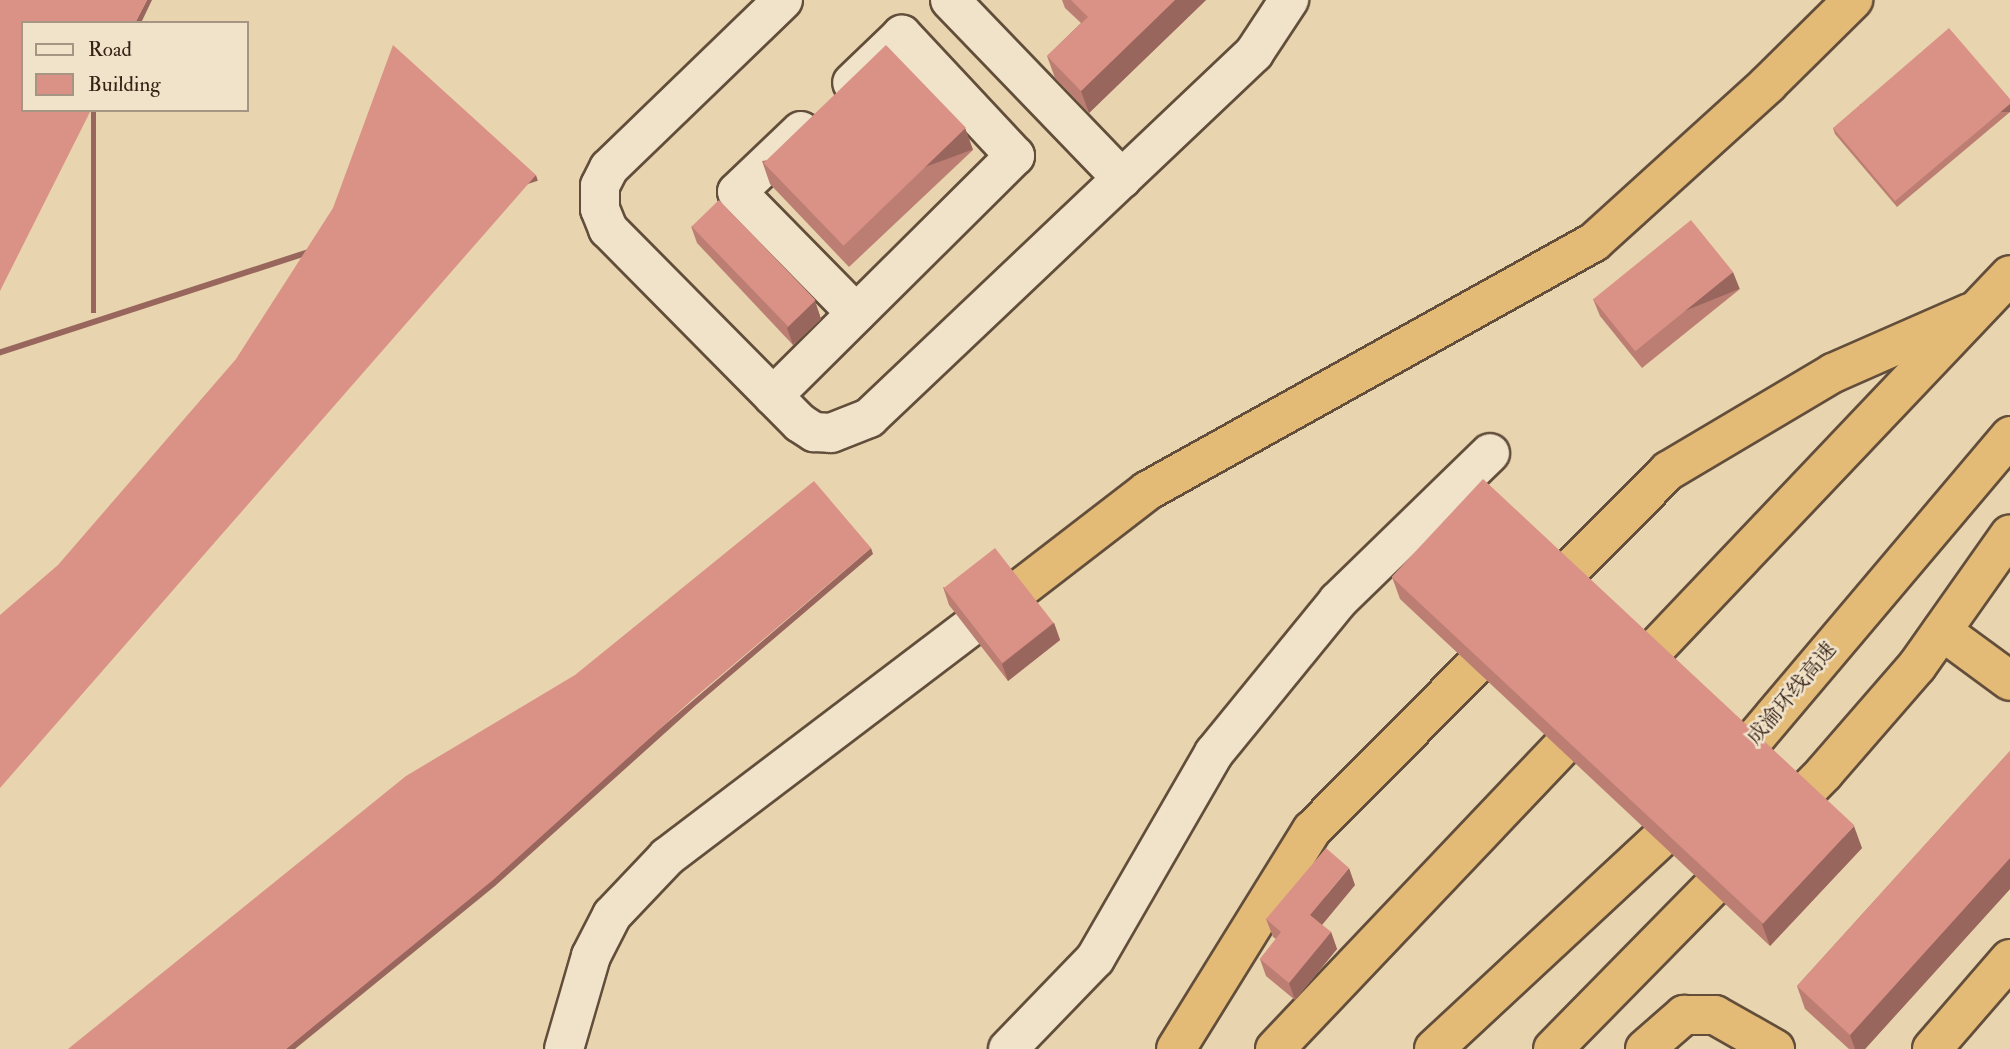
<!DOCTYPE html>
<meta charset="utf-8">
<style>
body{margin:0}
#map{position:relative;width:2010px;height:1049px;overflow:hidden;background:#e8d4ae;font-family:"IM FELL Double Pica","Noto Serif SC",serif}
div>[style]{position:absolute}
.roads{filter:drop-shadow(2px 0 #624e3b) drop-shadow(-2px 0 #624e3b) drop-shadow(0 2px #624e3b) drop-shadow(0 -2px #624e3b)}
.minor>*{height:38px;margin:-19px;padding:0 19px;transform-origin:19px;border-radius:19px;background:#f0e3ca}
.highway>*{height:38px;margin:-19px;padding:0 19px;transform-origin:19px;border-radius:19px;background:#e4ba77}
.wall>*{inset:0;background:#bc7e73}
.shaded-wall>*{inset:0;background:#99665e;transform-origin:0 0}
.building>*{inset:0;background:#db9286;transform-origin:0 0}
span{translate:-50% -50%;white-space:nowrap;text-align:center;line-height:1.15;-webkit-text-stroke:5px #f0e3ca;paint-order:stroke}
.street-label{font-size:21px;color:#362115}
.legend{position:absolute;left:21px;top:21px;width:228px;height:91px;box-sizing:border-box;background:#f0e3ca;border:2px solid #a69582;margin:0;padding:9px 12px;list-style:none;font-size:21px;color:#362115}
.legend li{display:flex;align-items:center;gap:14px;height:35px}
.legend b{width:35px;border:2px solid #a69582}
</style>
<div id="map">
<div class="roads">
<div class="minor">
<div style="left:783px;top:0;width:242px;rotate:136deg"></div>
<div style="left:609px;top:168px;width:20px;rotate:117deg"></div>
<div style="left:600px;top:186px;width:23px;rotate:90deg"></div>
<div style="left:600px;top:209px;width:22px;rotate:68deg"></div>
<div style="left:608px;top:229px;width:273px;rotate:45.3deg"></div>
<div style="left:800px;top:423px;width:17px;rotate:33deg"></div>
<div style="left:814px;top:432px;width:17px;rotate:3deg"></div>
<div style="left:831px;top:433px;width:41px;rotate:-21.5deg"></div>
<div style="left:869px;top:418px;width:531px;rotate:-43.47deg"></div>
<div style="left:1254px;top:53px;width:64px;rotate:-56.6deg"></div>
<div style="left:950px;top:0;width:248px;rotate:46.1deg"></div>
<div style="left:801px;top:131px;width:88px;rotate:136.4deg"></div>
<div style="left:737px;top:192px;width:170px;rotate:45.5deg"></div>
<div style="left:773px;top:396px;width:341px;rotate:-44.8deg"></div>
<div style="left:1015px;top:156px;width:166px;rotate:-133deg"></div>
<div style="left:902px;top:35px;width:69px;rotate:136.2deg"></div>
<div style="left:564px;top:1049px;width:97px;rotate:-73.8deg"></div>
<div style="left:591px;top:956px;width:46px;rotate:-62.9deg"></div>
<div style="left:612px;top:915px;width:80px;rotate:-46.5deg"></div>
<div style="left:667px;top:857px;width:427px;rotate:-37.2deg"></div>
<div style="left:1008px;top:1049px;width:125px;rotate:-46deg"></div>
<div style="left:1095px;top:959px;width:238px;rotate:-60deg"></div>
<div style="left:1214px;top:753px;width:196px;rotate:-50.8deg"></div>
<div style="left:1338px;top:601px;width:212px;rotate:-44.2deg"></div>
</div>
<div class="highway">
<div style="left:1007px;top:599px;width:177px;rotate:-37.6deg"></div>
<div style="left:1147px;top:491px;width:512px;rotate:-29.12deg"></div>
<div style="left:1594px;top:242px;width:235px;rotate:-42.2deg"></div>
<div style="left:1768px;top:84px;width:120px;rotate:-44.7deg"></div>
<div style="left:1942px;top:631px;width:84px;rotate:36.3deg"></div>
<div style="left:1176px;top:1049px;width:258px;rotate:-58.2deg"></div>
<div style="left:1312px;top:830px;width:506px;rotate:-45.24deg"></div>
<div style="left:1668px;top:471px;width:192px;rotate:-30.7deg"></div>
<div style="left:1833px;top:373px;width:150px;rotate:-23.7deg"></div>
<div style="left:1275px;top:1049px;width:1067px;rotate:-46.48deg"></div>
<div style="left:1434px;top:1049px;width:373px;rotate:-42.9deg"></div>
<div style="left:1707px;top:795px;width:470px;rotate:-49.8deg"></div>
<div style="left:1553px;top:1049px;width:387px;rotate:-45.5deg"></div>
<div style="left:1824px;top:773px;width:142px;rotate:-49deg"></div>
<div style="left:1917px;top:666px;width:161px;rotate:-54.8deg"></div>
<div style="left:1645px;top:1049px;width:52px;rotate:-41.1deg"></div>
<div style="left:1684px;top:1015px;width:31px"></div>
<div style="left:1715px;top:1015px;width:69px;rotate:29.5deg"></div>
<div style="left:1932px;top:1049px;width:119px;rotate:-49.1deg"></div>
</div>
</div>
<div class="wall">
<div style="clip-path:polygon(1062px 0,1206px 0,1089px 113px,1055px 78px,1047px 56px,1081px 23px,1065px 8px)"></div>
<div style="clip-path:polygon(2010px 99px,2010px 112px,1897px 207px,1835px 134px,1833px 128px)"></div>
<div style="clip-path:polygon(965px 128px,973px 150px,849px 267px,770px 184px,762px 161px)"></div>
<div style="clip-path:polygon(691px 226px,815px 301px,821px 319px,793px 345px,697px 243px)"></div>
<div style="clip-path:polygon(1740px 289px,1642px 368px,1600px 316px,1593px 299px)"></div>
<div style="clip-path:polygon(1392px 577px,1862px 848px,1770px 946px,1400px 599px)"></div>
<div style="clip-path:polygon(943px 587px,1054px 623px,1060px 640px,1008px 681px,949px 605px)"></div>
<div style="clip-path:polygon(2010px 751px,2010px 889px,1865px 1049px,1849px 1049px,1805px 1009px,1797px 986px)"></div>
<div style="clip-path:polygon(1355px 885px,1322px 925px,1331px 932px,1337px 949px,1295px 1000px,1266px 976px,1260px 959px,1276px 939px,1273px 937px,1266px 919px)"></div>
</div>
<div class="shaded-wall">
<div style="clip-path:polygon(147px 0,152px 0,141px 23px,135px 23px)"></div>
<div style="clip-path:polygon(1175px 0,1206px 0,1089px 113px,1081px 91px)"></div>
<div style="left:2010px;top:104px;width:8px;height:150px;rotate:90deg"></div>
<div style="left:91px;top:110px;width:5px;height:203px"></div>
<div style="left:965px;top:128px;width:23px;height:170px;rotate:70deg"></div>
<div style="left:536px;top:175px;width:6px;height:814px;rotate:72deg"></div>
<div style="left:1733px;top:272px;width:18px;height:125px;rotate:68deg"></div>
<div style="clip-path:polygon(815px 301px,821px 319px,793px 345px,787px 328px)"></div>
<div style="clip-path:polygon(871px 548px,873px 554px,695px 706px,495px 886px,295px 1049px,286px 1049px)"></div>
<div style="clip-path:polygon(1054px 623px,1060px 640px,1008px 681px,1002px 664px)"></div>
<div style="clip-path:polygon(1854px 826px,1862px 848px,1770px 946px,1762px 924px)"></div>
<div style="clip-path:polygon(2010px 858px,2010px 889px,1865px 1049px,1855px 1049px,1850px 1035px)"></div>
<div style="clip-path:polygon(1349px 868px,1355px 885px,1316px 932px,1310px 915px)"></div>
<div style="clip-path:polygon(1331px 932px,1337px 949px,1295px 1000px,1289px 983px)"></div>
</div>
<div class="building">
<div style="clip-path:polygon(0 0,147px 0,135px 23px,23px 23px,23px 110px,91px 110px,0 291px)"></div>
<div style="clip-path:polygon(1071px 0,1175px 0,1081px 91px,1047px 56px,1088px 17px)"></div>
<div style="clip-path:polygon(1949px 28px,2010px 99px,2010px 104px,1895px 201px,1833px 128px)"></div>
<div style="clip-path:polygon(393px 45px,536px 175px,0 788px,0 615px,58px 565px,236px 359px,333px 208px)"></div>
<div style="left:886px;top:45px;width:115px;height:170px;rotate:46deg"></div>
<div style="left:719px;top:200px;width:139px;height:38px;rotate:46deg"></div>
<div style="left:1691px;top:220px;width:67px;height:126px;rotate:51deg"></div>
<div style="left:1483px;top:479px;width:508px;height:134px;rotate:43deg"></div>
<div style="clip-path:polygon(814px 481px,871px 548px,693px 699px,493px 880px,286px 1049px,68px 1049px,406px 776px,575px 675px)"></div>
<div style="left:995px;top:548px;width:95px;height:65px;rotate:52deg"></div>
<div style="clip-path:polygon(2010px 751px,2010px 858px,1850px 1035px,1797px 986px)"></div>
<div style="clip-path:polygon(1326px 848px,1349px 868px,1310px 915px,1331px 932px,1289px 983px,1260px 959px,1281px 932px,1266px 919px)"></div>
</div>
<div class="street-label">
<span style="left:1792px;top:694px;rotate:-50deg">成渝环线高速</span>
</div>
<ul class="legend">
<li><b style="height:9px;background:#f0e3ca"></b>Road</li>
<li><b style="height:19px;background:#db9286"></b>Building</li>
</ul>
</div>
